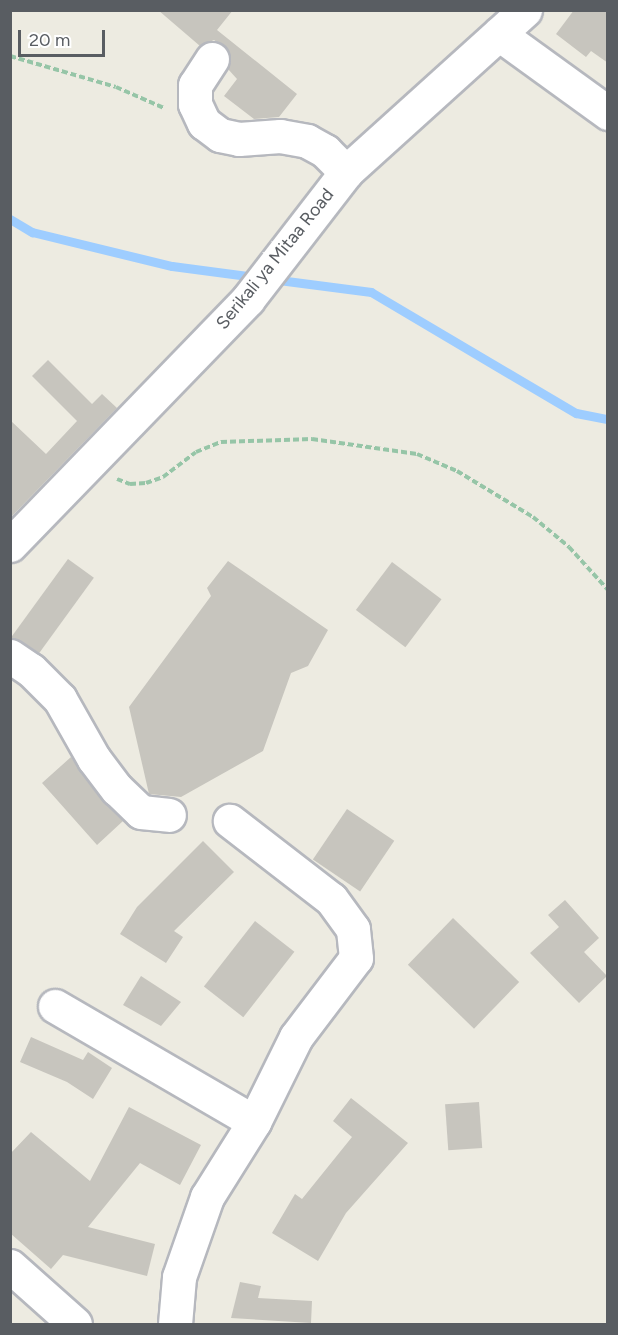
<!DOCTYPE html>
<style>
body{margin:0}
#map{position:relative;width:618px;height:1335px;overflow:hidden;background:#edebe1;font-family:Figtree,sans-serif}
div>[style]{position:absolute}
.stream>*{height:9px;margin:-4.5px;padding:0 4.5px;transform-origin:4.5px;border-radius:4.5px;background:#9ecdff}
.building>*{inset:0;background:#c7c5be;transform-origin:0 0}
.path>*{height:4px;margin-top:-2px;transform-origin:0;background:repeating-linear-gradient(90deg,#96c5a7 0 6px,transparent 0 9px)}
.roads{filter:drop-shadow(2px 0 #b6b8be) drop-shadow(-2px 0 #b6b8be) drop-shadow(0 2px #b6b8be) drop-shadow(0 -2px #b6b8be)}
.minor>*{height:33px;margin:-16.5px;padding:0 16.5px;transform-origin:16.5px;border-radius:16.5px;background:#fff}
span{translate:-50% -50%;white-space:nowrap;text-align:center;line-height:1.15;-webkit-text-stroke:6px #fff;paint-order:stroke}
.street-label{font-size:18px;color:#595d62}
.frame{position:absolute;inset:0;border:12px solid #595d62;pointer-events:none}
.scale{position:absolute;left:18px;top:30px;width:87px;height:27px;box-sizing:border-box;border:3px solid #595d62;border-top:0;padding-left:8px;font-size:18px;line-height:21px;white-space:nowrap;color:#595d62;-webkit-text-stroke:4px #fff;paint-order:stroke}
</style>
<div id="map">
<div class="stream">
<div style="left:10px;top:219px;width:26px;rotate:31deg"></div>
<div style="left:32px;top:232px;width:144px;rotate:13.7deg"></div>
<div style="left:172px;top:266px;width:84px;rotate:7.5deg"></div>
<div style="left:271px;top:279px;width:101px;rotate:7.4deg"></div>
<div style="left:371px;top:292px;width:238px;rotate:30.6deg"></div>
<div style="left:576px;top:413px;width:33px;rotate:11deg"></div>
</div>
<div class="building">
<div style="clip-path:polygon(158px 10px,233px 10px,217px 30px,297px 94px,279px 117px,254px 119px,224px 96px,237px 79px,228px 69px,228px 50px,214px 40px,200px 46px)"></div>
<div style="clip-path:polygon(574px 10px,608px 10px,608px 63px,591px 51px,586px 57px,556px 34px)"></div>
<div style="clip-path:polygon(48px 360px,92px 404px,102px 394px,117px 408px,10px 518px,10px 420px,46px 454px,77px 421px,32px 376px)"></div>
<div style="left:68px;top:559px;width:32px;height:97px;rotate:36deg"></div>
<div style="clip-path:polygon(228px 561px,328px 630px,308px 666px,291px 673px,263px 751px,181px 797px,149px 794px,129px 707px,211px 596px,207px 588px)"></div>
<div style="left:392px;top:562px;width:62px;height:60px;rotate:37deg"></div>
<div style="clip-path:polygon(71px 757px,102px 800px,123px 821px,97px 845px,42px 783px)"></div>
<div style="left:347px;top:809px;width:57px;height:61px;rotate:34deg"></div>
<div style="clip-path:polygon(203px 841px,234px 872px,174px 931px,183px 937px,166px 963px,120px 934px,137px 907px)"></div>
<div style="clip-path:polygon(565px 900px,599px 938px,584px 952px,607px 976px,579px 1003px,530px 953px,559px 927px,548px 915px)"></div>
<div style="left:453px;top:918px;width:92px;height:65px;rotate:44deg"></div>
<div style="left:255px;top:921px;width:50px;height:83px;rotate:38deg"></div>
<div style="clip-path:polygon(141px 976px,181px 1002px,161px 1026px,123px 1005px)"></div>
<div style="clip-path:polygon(31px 1037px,83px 1060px,88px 1052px,112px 1068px,93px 1099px,67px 1082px,20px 1062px)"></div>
<div style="clip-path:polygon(351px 1098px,408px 1143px,346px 1213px,318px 1261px,272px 1233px,295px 1194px,302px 1199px,352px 1137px,333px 1121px)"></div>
<div style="left:479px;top:1102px;width:46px;height:34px;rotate:86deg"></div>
<div style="clip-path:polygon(129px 1107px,201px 1145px,180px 1185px,140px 1163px,88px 1227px,155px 1244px,147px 1276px,63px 1255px,51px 1269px,10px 1233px,10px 1154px,31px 1132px,90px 1181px)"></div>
<div style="clip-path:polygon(240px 1282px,261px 1286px,258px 1298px,312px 1301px,311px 1323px,231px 1318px)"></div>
</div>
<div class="path">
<div style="left:10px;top:56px;width:110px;rotate:16.3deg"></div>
<div style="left:116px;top:87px;width:52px;rotate:23.6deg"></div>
<div style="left:117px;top:479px;width:14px;rotate:21deg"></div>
<div style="left:130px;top:484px;width:16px;rotate:-4deg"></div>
<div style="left:146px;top:483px;width:18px;rotate:-19deg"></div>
<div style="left:163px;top:477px;width:41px;rotate:-37.1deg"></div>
<div style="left:196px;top:452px;width:27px;rotate:-22deg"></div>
<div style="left:221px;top:442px;width:91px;rotate:-1.9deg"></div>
<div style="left:312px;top:439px;width:106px;rotate:8.1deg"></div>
<div style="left:417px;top:454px;width:43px;rotate:23deg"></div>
<div style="left:457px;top:471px;width:89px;rotate:31.2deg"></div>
<div style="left:533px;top:517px;width:47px;rotate:39.8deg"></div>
<div style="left:569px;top:547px;width:58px;rotate:47.8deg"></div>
</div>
<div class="roads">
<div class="minor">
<div style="left:499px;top:34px;width:135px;rotate:35.9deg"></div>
<div style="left:212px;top:59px;width:31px;rotate:123deg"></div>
<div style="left:195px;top:85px;width:19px;rotate:90deg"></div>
<div style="left:195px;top:104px;width:21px;rotate:65deg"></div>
<div style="left:204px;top:123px;width:20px;rotate:37deg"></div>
<div style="left:220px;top:135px;width:19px;rotate:12deg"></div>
<div style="left:239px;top:139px;width:41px;rotate:-4.2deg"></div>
<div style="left:280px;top:136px;width:27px;rotate:10deg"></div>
<div style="left:307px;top:141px;width:21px;rotate:29deg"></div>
<div style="left:325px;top:151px;width:30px;rotate:45deg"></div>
<div style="left:10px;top:545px;width:342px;rotate:-45.9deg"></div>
<div style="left:248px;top:299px;width:160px;rotate:-52.3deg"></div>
<div style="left:346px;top:172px;width:241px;rotate:-42.1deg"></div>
<div style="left:10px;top:656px;width:25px;rotate:34deg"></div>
<div style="left:31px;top:670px;width:41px;rotate:45deg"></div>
<div style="left:60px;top:699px;width:69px;rotate:60.5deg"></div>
<div style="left:94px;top:759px;width:38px;rotate:53deg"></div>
<div style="left:117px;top:789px;width:33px;rotate:44deg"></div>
<div style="left:141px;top:812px;width:28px;rotate:6deg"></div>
<div style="left:55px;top:1006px;width:230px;rotate:30.2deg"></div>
<div style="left:10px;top:1266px;width:87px;rotate:41.7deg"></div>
<div style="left:175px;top:1324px;width:47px;rotate:-85.1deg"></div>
<div style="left:179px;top:1277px;width:85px;rotate:-70.7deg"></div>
<div style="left:207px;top:1197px;width:89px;rotate:-57.9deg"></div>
<div style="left:254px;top:1122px;width:95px;rotate:-63.7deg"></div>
<div style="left:296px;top:1037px;width:99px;rotate:-52.8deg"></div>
<div style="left:356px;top:958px;width:29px;rotate:-96deg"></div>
<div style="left:353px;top:929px;width:37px;rotate:-126deg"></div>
<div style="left:331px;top:899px;width:128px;rotate:-142.3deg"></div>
</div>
</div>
<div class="street-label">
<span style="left:275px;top:259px;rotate:-51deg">Serikali ya Mitaa Road</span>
</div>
<div class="frame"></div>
<div class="scale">20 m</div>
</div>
